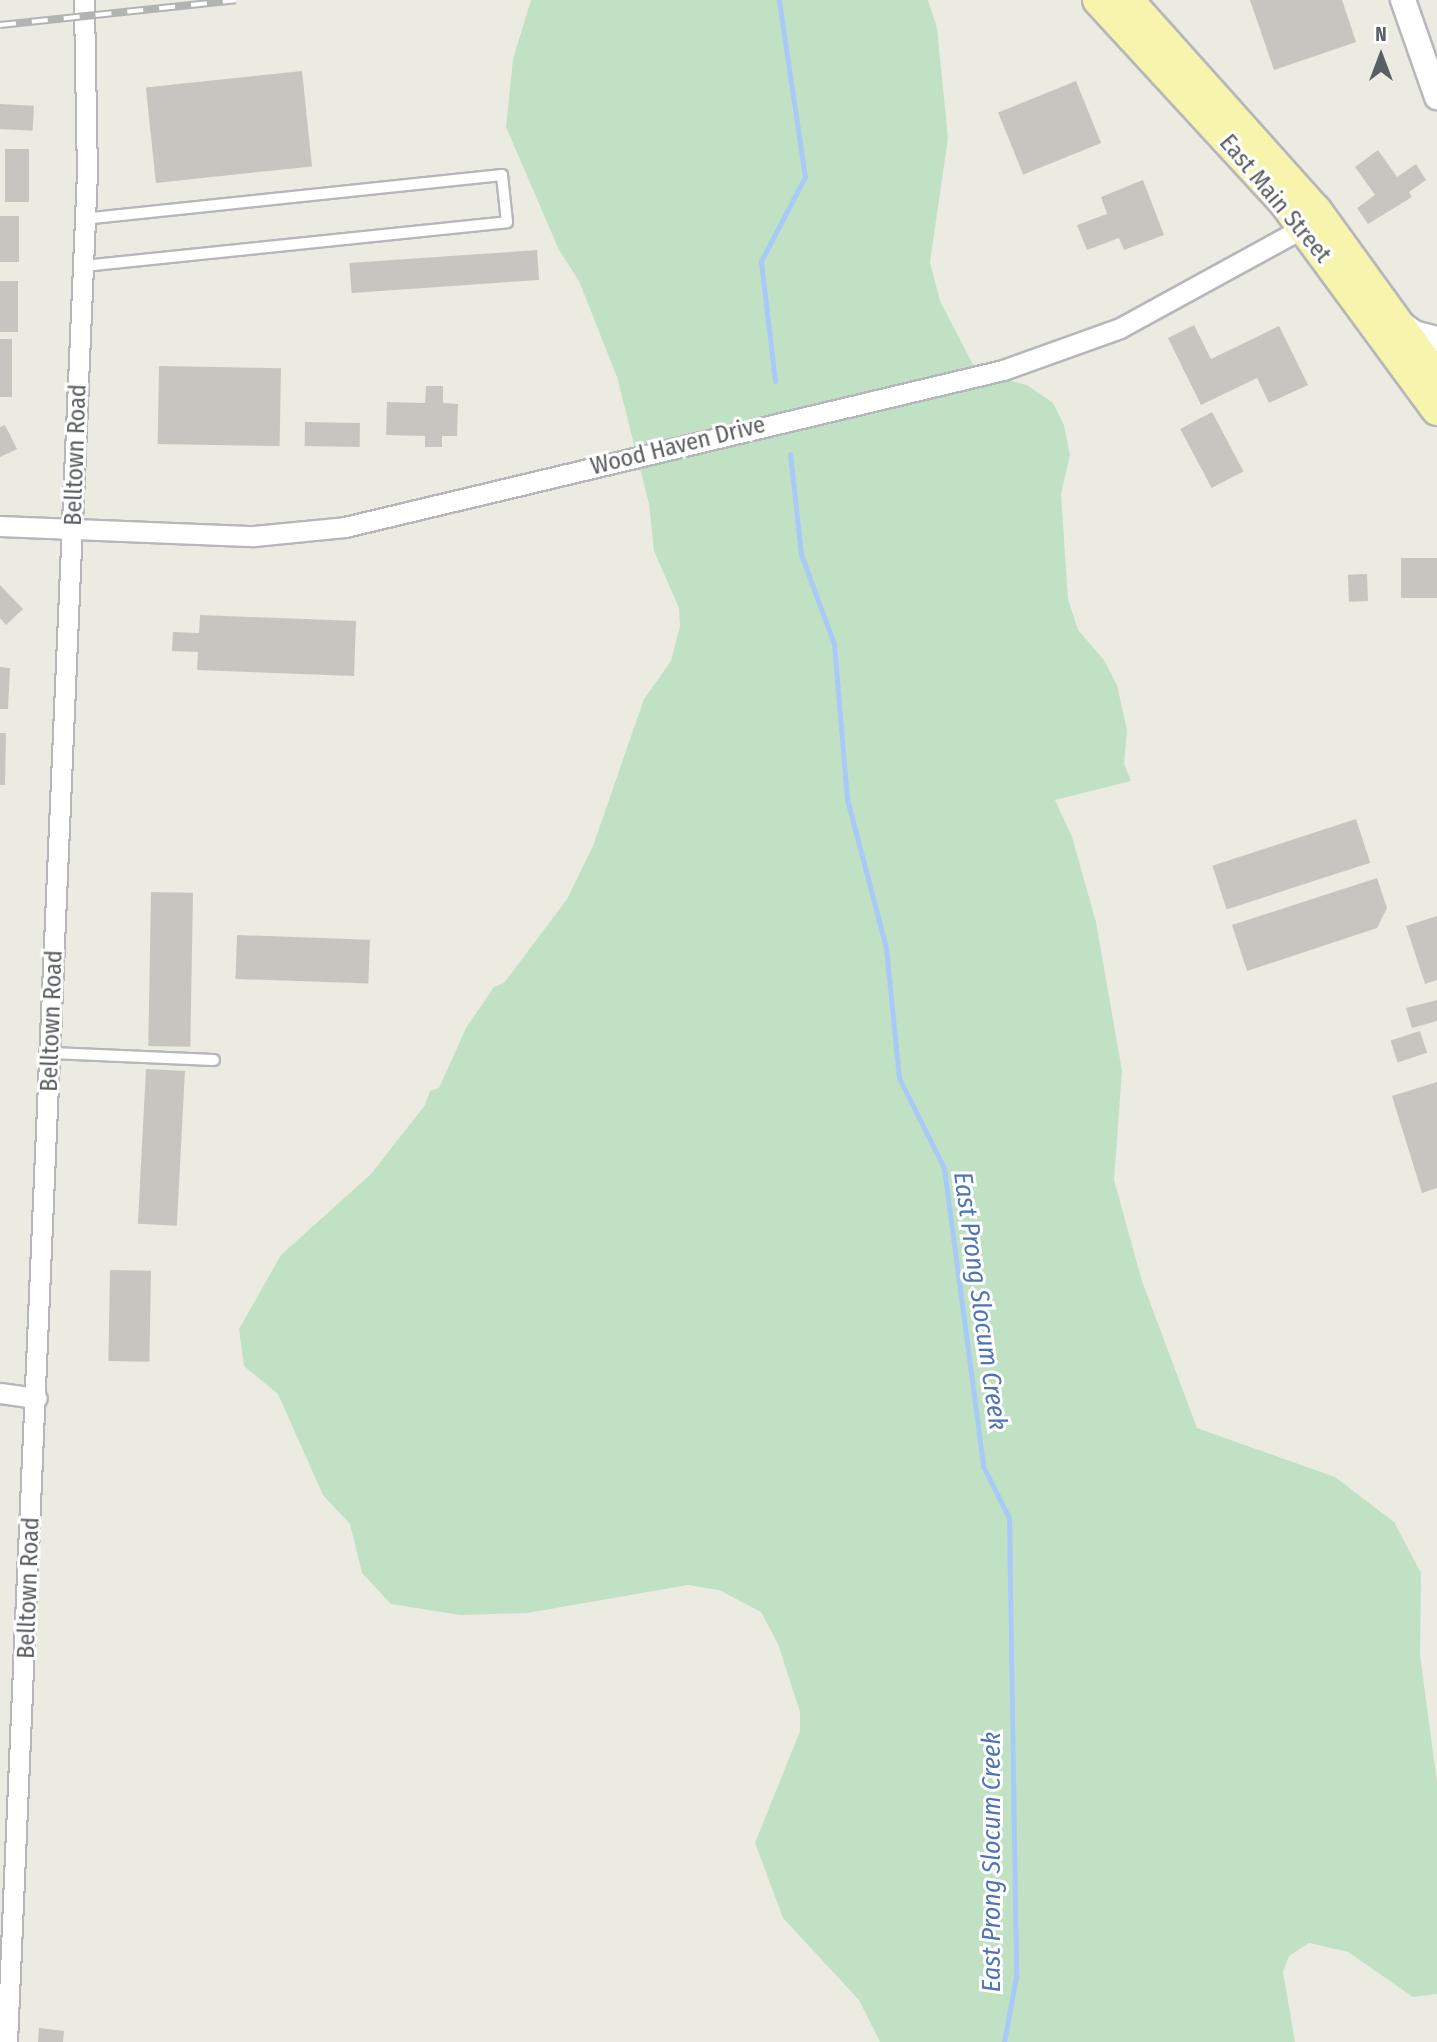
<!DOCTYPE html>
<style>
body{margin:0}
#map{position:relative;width:1437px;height:2042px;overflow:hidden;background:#ecebe2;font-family:"Fira Sans Condensed",sans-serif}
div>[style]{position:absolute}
.green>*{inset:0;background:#c1e1c5}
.stream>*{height:5px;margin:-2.5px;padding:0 2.5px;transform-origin:2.5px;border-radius:2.5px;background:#a8caf6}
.building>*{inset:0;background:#c7c5bf;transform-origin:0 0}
.roads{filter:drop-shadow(2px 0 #b5b7bb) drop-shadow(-2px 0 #b5b7bb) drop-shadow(0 2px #b5b7bb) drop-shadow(0 -2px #b5b7bb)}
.service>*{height:10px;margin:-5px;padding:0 5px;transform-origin:5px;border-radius:5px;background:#fff}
.minor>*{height:19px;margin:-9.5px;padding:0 9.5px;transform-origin:9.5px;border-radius:9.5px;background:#fff}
.tertiary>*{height:24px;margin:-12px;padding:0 12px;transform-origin:12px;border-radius:12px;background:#fff}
.primary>*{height:30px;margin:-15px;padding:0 15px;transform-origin:15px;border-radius:15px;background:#f6f4ad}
.rail>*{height:8px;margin-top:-4px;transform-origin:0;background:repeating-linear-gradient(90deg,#fff 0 16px,#b2b3b3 0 32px);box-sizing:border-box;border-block:2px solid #b2b3b3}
span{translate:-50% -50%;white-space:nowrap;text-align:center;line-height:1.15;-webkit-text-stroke:6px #fff;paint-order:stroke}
.street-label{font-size:24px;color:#5a5d61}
.water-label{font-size:26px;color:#4e73b6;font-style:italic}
.north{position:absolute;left:1346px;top:21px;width:70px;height:70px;-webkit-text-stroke:5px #fff;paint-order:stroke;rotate:0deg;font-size:19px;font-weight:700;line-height:28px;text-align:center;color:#5a5d61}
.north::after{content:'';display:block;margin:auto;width:24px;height:32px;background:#5a5d61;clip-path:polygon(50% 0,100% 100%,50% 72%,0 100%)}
</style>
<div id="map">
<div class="green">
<div style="clip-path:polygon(531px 0,928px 0,937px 28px,948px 138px,930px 262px,940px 301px,977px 372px,1027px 385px,1053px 403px,1064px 425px,1070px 455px,1061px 494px,1068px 599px,1078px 630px,1104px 660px,1117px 685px,1127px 730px,1124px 764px,1131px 781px,1055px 800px,1072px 837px,1096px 922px,1122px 1071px,1114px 1180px,1142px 1281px,1197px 1428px,1335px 1477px,1394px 1522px,1421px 1573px,1420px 1655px,1437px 1782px,1437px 1994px,1413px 1997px,1348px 1952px,1309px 1943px,1289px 1956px,1283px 1972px,1295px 2042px,880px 2042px,859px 2000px,783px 1918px,755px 1843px,800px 1731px,800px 1712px,778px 1644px,761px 1612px,719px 1590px,688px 1585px,527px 1613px,460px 1615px,391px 1604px,362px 1573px,350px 1524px,323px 1495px,278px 1394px,244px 1366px,239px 1329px,281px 1255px,371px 1174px,425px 1105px,430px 1091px,439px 1088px,466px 1028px,494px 987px,504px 983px,567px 899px,593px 846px,644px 699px,671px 661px,680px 626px,679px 608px,654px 551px,649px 504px,617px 377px,579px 281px,559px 250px,506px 127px,513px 59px)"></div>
</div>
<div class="stream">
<div style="left:775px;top:381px;width:121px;rotate:-96.7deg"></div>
<div style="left:761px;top:261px;width:95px;rotate:-62.4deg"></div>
<div style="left:805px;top:177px;width:179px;rotate:-98.4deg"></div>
<div style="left:790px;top:454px;width:101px;rotate:83.7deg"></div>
<div style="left:801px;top:554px;width:96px;rotate:69.9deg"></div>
<div style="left:834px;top:644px;width:156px;rotate:85.2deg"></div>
<div style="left:847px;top:799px;width:154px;rotate:75.3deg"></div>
<div style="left:886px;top:948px;width:131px;rotate:84.3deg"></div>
<div style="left:899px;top:1078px;width:101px;rotate:63.4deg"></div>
<div style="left:944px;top:1168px;width:301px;rotate:82.5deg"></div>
<div style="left:983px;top:1466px;width:58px;rotate:63.4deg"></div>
<div style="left:1009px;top:1518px;width:459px;rotate:89.1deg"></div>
<div style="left:1016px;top:1977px;width:66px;rotate:100.5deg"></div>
</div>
<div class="building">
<div style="clip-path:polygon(1250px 0,1342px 0,1356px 42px,1274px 70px)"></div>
<div style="left:302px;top:71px;width:96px;height:157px;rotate:84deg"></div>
<div style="left:1076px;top:81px;width:67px;height:84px;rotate:68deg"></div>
<div style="left:0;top:104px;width:34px;height:25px;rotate:3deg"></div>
<div style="left:5px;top:149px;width:24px;height:53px"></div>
<div style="clip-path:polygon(1378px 150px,1397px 177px,1416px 164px,1426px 180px,1409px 192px,1412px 197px,1368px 224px,1357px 208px,1375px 195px,1355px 167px)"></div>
<div style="clip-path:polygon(1143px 180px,1164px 235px,1124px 250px,1119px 238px,1087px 250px,1077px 225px,1107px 214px,1101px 197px)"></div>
<div style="left:0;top:216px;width:19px;height:46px"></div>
<div style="left:537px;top:250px;width:30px;height:188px;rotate:86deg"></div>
<div style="left:0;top:281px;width:18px;height:51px"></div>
<div style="clip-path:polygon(1194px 325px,1211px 359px,1279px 326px,1308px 385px,1269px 403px,1257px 378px,1201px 405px,1168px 338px)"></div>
<div style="left:0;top:339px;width:12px;height:58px"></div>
<div style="left:159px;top:366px;width:122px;height:78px;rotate:1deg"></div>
<div style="clip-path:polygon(426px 386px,443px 386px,443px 403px,458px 404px,457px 436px,442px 436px,442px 447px,425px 447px,425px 436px,386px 435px,387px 402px,425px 403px)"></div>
<div style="left:1212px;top:412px;width:67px;height:36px;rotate:62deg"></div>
<div style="left:305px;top:422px;width:55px;height:24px;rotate:1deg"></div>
<div style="clip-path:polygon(5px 425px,17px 449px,0 457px,0 427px)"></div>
<div style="left:1437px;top:558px;width:40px;height:36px;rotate:90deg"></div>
<div style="left:1367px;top:574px;width:27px;height:19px;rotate:88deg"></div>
<div style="clip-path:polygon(0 585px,23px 609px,6px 625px,0 618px)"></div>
<div style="clip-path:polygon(200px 615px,356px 621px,354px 676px,197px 670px,198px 652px,172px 651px,173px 632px,199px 633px)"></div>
<div style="clip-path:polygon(0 667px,10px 668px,8px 709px,0 709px)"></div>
<div style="clip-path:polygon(0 733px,6px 733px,5px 785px,0 785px)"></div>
<div style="left:1356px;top:819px;width:46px;height:151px;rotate:72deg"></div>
<div style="clip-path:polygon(1377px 878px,1387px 908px,1377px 928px,1247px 971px,1232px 925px)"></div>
<div style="left:151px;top:892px;width:42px;height:154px;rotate:1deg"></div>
<div style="clip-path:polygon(1437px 916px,1437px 980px,1425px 984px,1406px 926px)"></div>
<div style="left:237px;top:935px;width:133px;height:44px;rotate:2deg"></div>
<div style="clip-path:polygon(1437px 1000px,1437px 1021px,1412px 1028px,1406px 1008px)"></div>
<div style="left:1420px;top:1031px;width:23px;height:31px;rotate:72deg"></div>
<div style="left:146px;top:1069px;width:39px;height:155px;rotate:3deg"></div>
<div style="clip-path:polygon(1437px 1082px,1437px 1188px,1422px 1193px,1392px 1096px)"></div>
<div style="left:110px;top:1270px;width:41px;height:91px;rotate:1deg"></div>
<div style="clip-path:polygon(39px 2028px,64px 2031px,63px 2042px,38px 2042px)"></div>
</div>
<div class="roads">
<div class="service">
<div style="left:84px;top:266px;width:425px;rotate:-5.9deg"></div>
<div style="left:507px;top:222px;width:47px;rotate:-96.1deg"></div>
<div style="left:502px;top:175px;width:419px;rotate:174deg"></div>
<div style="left:51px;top:1053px;width:163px;rotate:2.5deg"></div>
</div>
<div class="minor">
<div style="left:0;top:526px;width:254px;rotate:2.3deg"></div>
<div style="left:254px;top:536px;width:91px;rotate:-5.6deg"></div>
<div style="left:345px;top:527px;width:676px;rotate:-13.42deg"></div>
<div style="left:1003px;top:370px;width:124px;rotate:-19.7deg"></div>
<div style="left:1120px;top:328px;width:221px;rotate:-28.7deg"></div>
<div style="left:0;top:1393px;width:37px;rotate:8deg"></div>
<div style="left:7px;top:2042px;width:1868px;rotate:-87.55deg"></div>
<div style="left:87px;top:176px;width:176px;rotate:-91deg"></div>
</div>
<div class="tertiary">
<div style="left:1403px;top:0;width:103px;rotate:70.7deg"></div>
<div style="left:1399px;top:322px;width:19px;rotate:36deg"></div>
<div style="left:1414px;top:333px;width:24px;rotate:15deg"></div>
</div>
<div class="primary">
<div style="left:1098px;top:0;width:275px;rotate:47.4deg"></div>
<div style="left:1284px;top:202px;width:258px;rotate:53.7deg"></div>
<div style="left:1128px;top:0;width:282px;rotate:48.2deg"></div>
<div style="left:1316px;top:210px;width:206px;rotate:54.1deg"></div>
</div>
</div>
<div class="rail">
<div style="left:0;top:25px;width:237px;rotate:-6deg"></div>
</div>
<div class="street-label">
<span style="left:1275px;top:199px;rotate:50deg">East Main Street</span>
<span style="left:678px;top:446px;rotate:-14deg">Wood Haven Drive</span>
<span style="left:76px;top:455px;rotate:-88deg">Belltown Road</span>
<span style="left:52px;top:1021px;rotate:-88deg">Belltown Road</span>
<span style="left:29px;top:1588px;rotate:-88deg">Belltown Road</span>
</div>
<div class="water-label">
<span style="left:980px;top:1301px;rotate:82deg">East Prong Slocum Creek</span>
<span style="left:992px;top:1862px;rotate:-90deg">East Prong Slocum Creek</span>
</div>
<div class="north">N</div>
</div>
